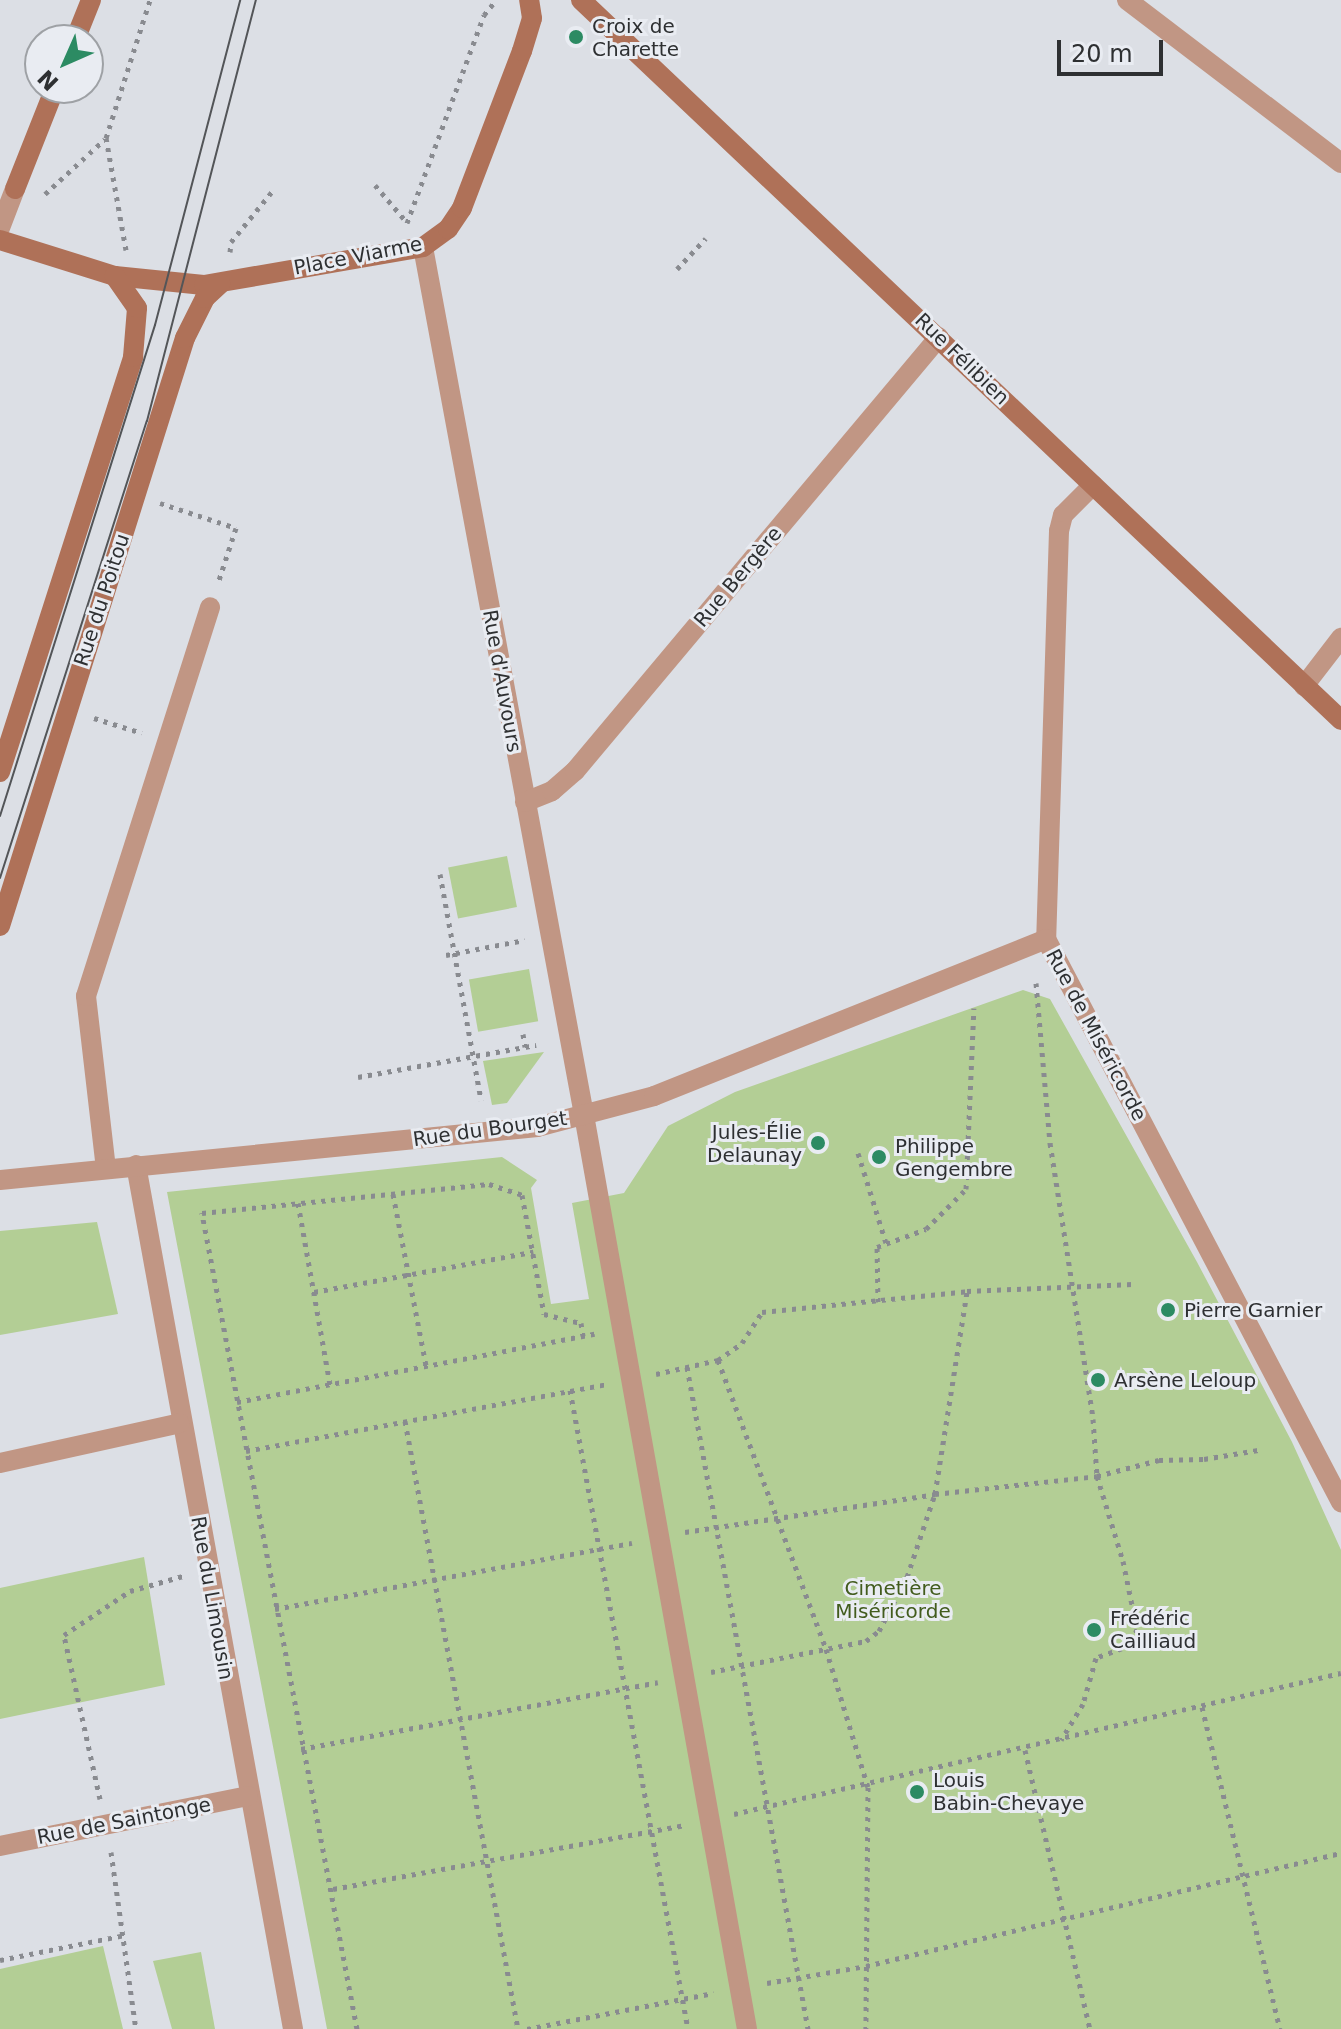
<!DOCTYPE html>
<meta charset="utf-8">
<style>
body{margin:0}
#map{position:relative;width:1341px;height:2029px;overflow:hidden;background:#dcdfe5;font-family:"DejaVu Sans",sans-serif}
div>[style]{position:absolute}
.green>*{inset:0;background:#b3ce95;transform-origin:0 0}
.path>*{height:5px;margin-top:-2.5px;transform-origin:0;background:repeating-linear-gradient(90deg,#898b90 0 4px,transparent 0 10px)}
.lane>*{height:20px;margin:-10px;padding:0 10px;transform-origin:10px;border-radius:10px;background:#c19684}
.street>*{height:20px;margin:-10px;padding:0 10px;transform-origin:10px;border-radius:10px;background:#c19684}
.secondary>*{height:20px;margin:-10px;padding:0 10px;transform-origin:10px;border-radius:10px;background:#af7158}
.tram>*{height:2px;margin:-1px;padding:0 1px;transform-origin:1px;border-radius:1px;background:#535558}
.dots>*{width:22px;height:22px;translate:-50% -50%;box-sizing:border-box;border:4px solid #e9ecf2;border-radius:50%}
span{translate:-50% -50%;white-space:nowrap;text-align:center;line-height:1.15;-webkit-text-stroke:6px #e9ecf2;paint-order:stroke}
.poi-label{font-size:20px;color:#2e3032}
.left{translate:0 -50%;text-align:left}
.right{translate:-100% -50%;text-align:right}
.street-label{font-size:20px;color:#2e3032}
.park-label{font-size:20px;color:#425c1d}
.north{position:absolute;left:24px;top:24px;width:80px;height:80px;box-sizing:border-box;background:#e9ecf2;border:2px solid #9ea1a5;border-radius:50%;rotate:225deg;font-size:22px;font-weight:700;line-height:32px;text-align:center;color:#2e3032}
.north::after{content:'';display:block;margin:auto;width:28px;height:36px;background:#2c8b63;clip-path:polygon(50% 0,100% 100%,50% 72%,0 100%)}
.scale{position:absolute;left:1057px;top:40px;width:106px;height:36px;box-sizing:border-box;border:4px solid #2e3032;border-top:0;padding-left:10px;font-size:24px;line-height:28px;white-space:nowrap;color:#2e3032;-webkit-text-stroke:6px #e9ecf2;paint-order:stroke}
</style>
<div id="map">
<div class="green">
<div style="left:507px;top:856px;width:52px;height:60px;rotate:79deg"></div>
<div style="left:529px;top:969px;width:53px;height:61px;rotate:80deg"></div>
<div style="clip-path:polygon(1023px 990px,1050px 999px,1197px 1262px,1292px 1442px,1341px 1550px,1341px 2029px,327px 2029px,167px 1192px,502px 1157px,537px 1180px,531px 1188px,551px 1304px,589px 1299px,572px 1203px,624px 1193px,668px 1126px,735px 1092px)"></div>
<div style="clip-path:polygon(544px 1052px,507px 1103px,492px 1105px,483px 1061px)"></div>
<div style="clip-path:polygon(97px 1222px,118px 1314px,0 1335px,0 1231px)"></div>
<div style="clip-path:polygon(144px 1557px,165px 1685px,0 1719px,0 1588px)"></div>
<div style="clip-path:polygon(103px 1946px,123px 2029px,0 2029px,0 1969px)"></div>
<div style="clip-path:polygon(201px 1952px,215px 2029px,172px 2029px,153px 1961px)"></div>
</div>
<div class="path">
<div style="left:375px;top:185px;width:45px;rotate:49.5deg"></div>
<div style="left:45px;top:194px;width:81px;rotate:-42.5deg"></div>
<div style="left:407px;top:223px;width:222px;rotate:-69.7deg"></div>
<div style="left:484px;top:15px;width:19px;rotate:-51deg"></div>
<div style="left:126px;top:250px;width:114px;rotate:-100.1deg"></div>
<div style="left:106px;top:138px;width:145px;rotate:-72.3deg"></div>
<div style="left:230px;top:252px;width:10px;rotate:-84deg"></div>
<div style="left:231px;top:242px;width:68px;rotate:-50.9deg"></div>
<div style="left:677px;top:269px;width:42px;rotate:-46.9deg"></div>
<div style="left:160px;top:503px;width:80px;rotate:18.2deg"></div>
<div style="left:236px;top:528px;width:58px;rotate:108.1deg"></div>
<div style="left:94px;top:718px;width:50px;rotate:17.4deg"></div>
<div style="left:440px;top:874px;width:230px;rotate:79.7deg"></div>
<div style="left:446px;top:955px;width:80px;rotate:-10.8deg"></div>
<div style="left:1036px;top:983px;width:161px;rotate:85deg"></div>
<div style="left:1050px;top:1143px;width:279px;rotate:81.1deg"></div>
<div style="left:1093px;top:1419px;width:57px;rotate:86deg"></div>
<div style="left:1097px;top:1476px;width:89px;rotate:73deg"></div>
<div style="left:1123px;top:1561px;width:69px;rotate:78.4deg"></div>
<div style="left:1137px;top:1629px;width:17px;rotate:111deg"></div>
<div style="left:1131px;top:1645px;width:37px;rotate:160deg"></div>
<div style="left:1096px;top:1658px;width:48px;rotate:105.8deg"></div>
<div style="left:1083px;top:1704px;width:42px;rotate:121.4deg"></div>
<div style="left:523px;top:1034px;width:13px;rotate:81deg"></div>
<div style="left:358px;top:1077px;width:181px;rotate:-10.2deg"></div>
<div style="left:858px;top:1153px;width:94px;rotate:72.7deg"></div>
<div style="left:393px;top:1194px;width:175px;rotate:79.1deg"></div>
<div style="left:298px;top:1203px;width:185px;rotate:80deg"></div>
<div style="left:314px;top:1292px;width:223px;rotate:-10.4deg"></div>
<div style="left:878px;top:1302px;width:55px;rotate:-91deg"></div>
<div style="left:877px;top:1247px;width:52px;rotate:-20.2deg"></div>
<div style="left:926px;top:1229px;width:57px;rotate:-45deg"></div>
<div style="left:966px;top:1189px;width:181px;rotate:-87.5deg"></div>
<div style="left:718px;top:1360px;width:29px;rotate:-35deg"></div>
<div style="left:742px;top:1343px;width:37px;rotate:-57deg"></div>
<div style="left:762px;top:1312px;width:206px;rotate:-5.8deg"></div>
<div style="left:967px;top:1291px;width:166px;rotate:-2.4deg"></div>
<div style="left:687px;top:1367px;width:673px;rotate:79.64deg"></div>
<div style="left:656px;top:1374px;width:64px;rotate:-12.7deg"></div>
<div style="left:718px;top:1360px;width:309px;rotate:69.5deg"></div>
<div style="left:826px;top:1649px;width:144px;rotate:73.1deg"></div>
<div style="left:868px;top:1787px;width:242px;rotate:90.5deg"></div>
<div style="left:570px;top:1390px;width:650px;rotate:79.54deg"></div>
<div style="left:237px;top:1402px;width:364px;rotate:-10.8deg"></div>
<div style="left:405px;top:1421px;width:618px;rotate:79.47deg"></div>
<div style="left:246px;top:1451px;width:367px;rotate:-10.5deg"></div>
<div style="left:685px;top:1532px;width:253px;rotate:-8.6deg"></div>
<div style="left:935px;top:1494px;width:163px;rotate:-6.3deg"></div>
<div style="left:1097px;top:1476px;width:64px;rotate:-14.5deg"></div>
<div style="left:1159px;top:1460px;width:45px;rotate:-1.3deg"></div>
<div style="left:1204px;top:1459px;width:55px;rotate:-9.5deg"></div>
<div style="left:275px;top:1609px;width:363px;rotate:-10.5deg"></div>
<div style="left:711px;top:1672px;width:158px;rotate:-11.3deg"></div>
<div style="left:866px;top:1641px;width:16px;rotate:-38deg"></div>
<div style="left:879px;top:1631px;width:61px;rotate:-62.6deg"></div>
<div style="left:907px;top:1577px;width:88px;rotate:-71.4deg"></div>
<div style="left:935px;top:1494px;width:206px;rotate:-81deg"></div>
<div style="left:1202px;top:1707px;width:331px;rotate:76.4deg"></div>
<div style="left:301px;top:1749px;width:363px;rotate:-10.6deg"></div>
<div style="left:1025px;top:1750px;width:286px;rotate:76.9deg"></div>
<div style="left:100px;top:1799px;width:168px;rotate:-102.4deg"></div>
<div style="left:64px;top:1635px;width:79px;rotate:-33.7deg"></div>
<div style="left:130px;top:1591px;width:55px;rotate:-15.8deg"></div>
<div style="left:734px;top:1814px;width:623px;rotate:-13.08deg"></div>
<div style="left:111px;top:1852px;width:179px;rotate:82deg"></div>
<div style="left:333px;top:1889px;width:358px;rotate:-10.3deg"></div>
<div style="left:0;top:1960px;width:127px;rotate:-11.3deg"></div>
<div style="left:767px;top:1983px;width:100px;rotate:-9.7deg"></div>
<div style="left:866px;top:1966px;width:488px;rotate:-13.4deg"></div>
<div style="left:357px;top:2029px;width:831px;rotate:-100.76deg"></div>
<div style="left:202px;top:1213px;width:288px;rotate:-5.8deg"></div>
<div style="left:489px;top:1184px;width:35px;rotate:18deg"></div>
<div style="left:522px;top:1195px;width:121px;rotate:79.5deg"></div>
<div style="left:544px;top:1314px;width:38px;rotate:14deg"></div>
<div style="left:581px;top:1323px;width:13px;rotate:81deg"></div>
<div style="left:527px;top:2029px;width:190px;rotate:-10.9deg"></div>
</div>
<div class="lane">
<div style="left:584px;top:1115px;width:928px;rotate:79.89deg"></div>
<div style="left:106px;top:1169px;width:174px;rotate:-96.6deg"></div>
<div style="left:86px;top:996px;width:408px;rotate:-72.3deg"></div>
</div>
<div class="street">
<div style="left:1127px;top:0;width:269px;rotate:37.3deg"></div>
<div style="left:0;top:228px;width:42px;rotate:-69deg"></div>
<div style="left:423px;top:247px;width:883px;rotate:79.49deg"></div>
<div style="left:1093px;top:485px;width:42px;rotate:135deg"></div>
<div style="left:1063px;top:515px;width:16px;rotate:104deg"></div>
<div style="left:1059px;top:531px;width:408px;rotate:91.8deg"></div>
<div style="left:1046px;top:939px;width:636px;rotate:62.35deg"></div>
<div style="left:1304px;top:686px;width:61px;rotate:-52.4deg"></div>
<div style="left:525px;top:802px;width:29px;rotate:-22deg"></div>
<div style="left:552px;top:791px;width:30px;rotate:-41deg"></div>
<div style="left:575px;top:771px;width:566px;rotate:-50.01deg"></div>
<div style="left:136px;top:1165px;width:878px;rotate:79.7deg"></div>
<div style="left:0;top:1180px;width:540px;rotate:-5.64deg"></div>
<div style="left:537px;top:1127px;width:121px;rotate:-14.8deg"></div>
<div style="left:654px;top:1096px;width:422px;rotate:-21.8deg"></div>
<div style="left:0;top:1463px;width:184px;rotate:-12.5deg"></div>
<div style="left:0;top:1846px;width:253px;rotate:-11.4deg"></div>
</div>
<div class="secondary">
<div style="left:581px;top:0;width:1047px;rotate:43.45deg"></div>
<div style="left:75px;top:40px;width:43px;rotate:-68.2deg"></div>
<div style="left:15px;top:189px;width:109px;rotate:-68.4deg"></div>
<div style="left:0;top:240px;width:121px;rotate:17.4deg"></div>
<div style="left:115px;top:276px;width:89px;rotate:5.8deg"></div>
<div style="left:204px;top:285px;width:222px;rotate:-9.8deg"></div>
<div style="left:423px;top:247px;width:31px;rotate:-36deg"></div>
<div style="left:448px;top:229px;width:25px;rotate:-56deg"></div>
<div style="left:462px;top:208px;width:168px;rotate:-69.1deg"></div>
<div style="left:522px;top:51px;width:34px;rotate:-73deg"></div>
<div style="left:532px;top:18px;width:18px;rotate:-99deg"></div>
<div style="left:0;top:772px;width:436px;rotate:-72.2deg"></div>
<div style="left:133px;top:357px;width:49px;rotate:-85.3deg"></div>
<div style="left:137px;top:308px;width:39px;rotate:-125deg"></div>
<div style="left:0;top:926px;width:616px;rotate:-72.54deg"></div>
<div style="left:185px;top:338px;width:45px;rotate:-63.4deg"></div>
<div style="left:205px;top:298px;width:21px;rotate:-43deg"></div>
</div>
<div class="tram">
<div style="left:0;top:816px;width:515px;rotate:-72.48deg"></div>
<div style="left:155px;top:325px;width:336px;rotate:-75.3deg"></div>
<div style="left:0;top:878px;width:480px;rotate:-72.2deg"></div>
<div style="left:147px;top:421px;width:435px;rotate:-75.5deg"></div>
</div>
<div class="dots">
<div style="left:576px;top:37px;background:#2c8b63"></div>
<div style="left:818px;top:1143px;background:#2c8b63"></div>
<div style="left:879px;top:1157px;background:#2c8b63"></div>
<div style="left:1168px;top:1310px;background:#2c8b63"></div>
<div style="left:1098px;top:1380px;background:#2c8b63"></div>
<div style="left:1094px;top:1630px;background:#2c8b63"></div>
<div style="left:917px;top:1792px;background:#2c8b63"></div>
</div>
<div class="poi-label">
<span class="left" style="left:592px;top:38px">Croix de<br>Charette</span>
<span class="right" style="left:802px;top:1144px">Jules-Élie<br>Delaunay</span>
<span class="left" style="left:895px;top:1158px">Philippe<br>Gengembre</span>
<span class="left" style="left:1184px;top:1310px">Pierre Garnier</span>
<span class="left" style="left:1114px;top:1380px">Arsène Leloup</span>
<span class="left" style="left:1110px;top:1630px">Frédéric<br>Cailliaud</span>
<span class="left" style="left:933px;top:1792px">Louis<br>Babin-Chevaye</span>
</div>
<div class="street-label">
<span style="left:358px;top:256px;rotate:-11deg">Place Viarme</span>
<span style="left:962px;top:359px;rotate:44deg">Rue Félibien</span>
<span style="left:738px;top:577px;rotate:-50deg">Rue Bergère</span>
<span style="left:102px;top:600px;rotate:-72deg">Rue du Poitou</span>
<span style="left:502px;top:681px;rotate:80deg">Rue d'Auvours</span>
<span style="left:1096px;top:1035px;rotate:62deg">Rue de Miséricorde</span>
<span style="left:490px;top:1129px;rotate:-8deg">Rue du Bourget</span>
<span style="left:212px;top:1598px;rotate:80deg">Rue du Limousin</span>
<span style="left:124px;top:1821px;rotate:-11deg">Rue de Saintonge</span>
</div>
<div class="park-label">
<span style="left:893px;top:1600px">Cimetière<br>Miséricorde</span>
</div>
<div class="north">N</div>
<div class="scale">20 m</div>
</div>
